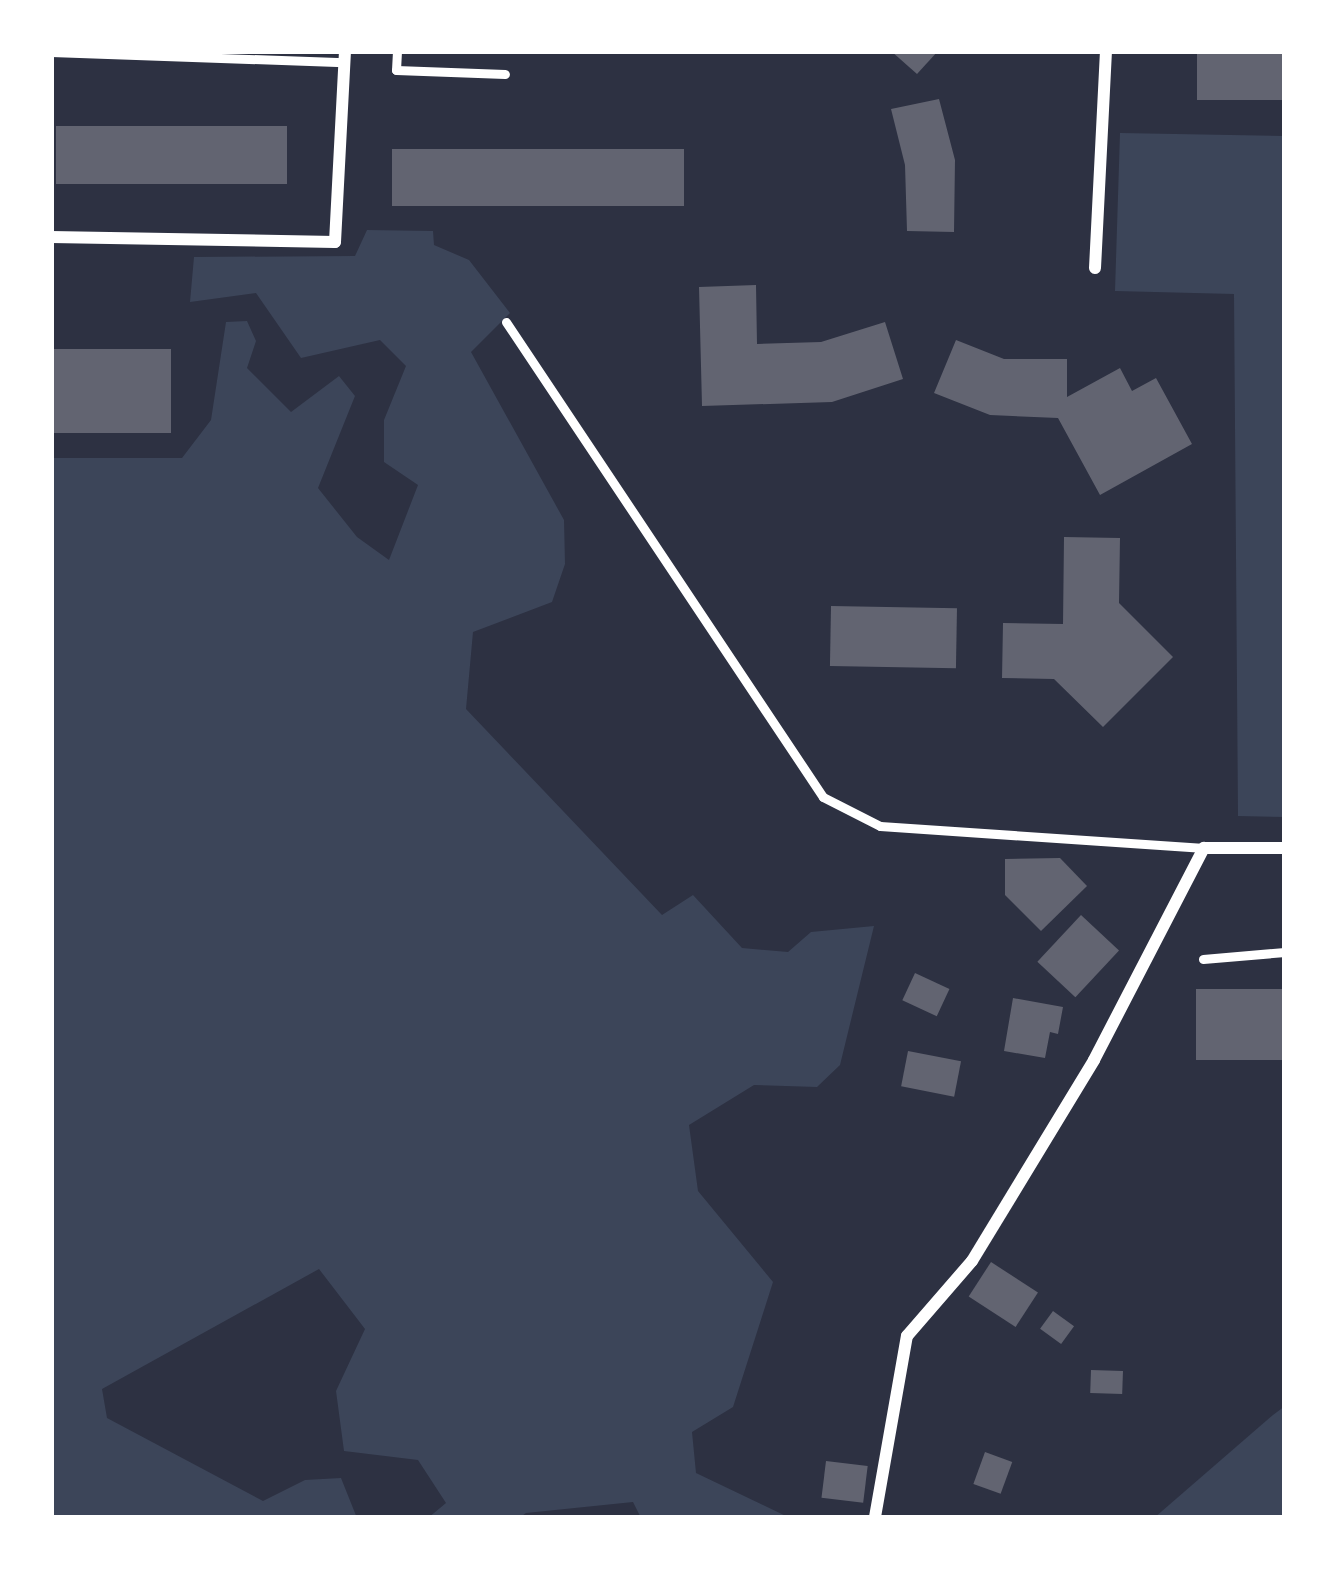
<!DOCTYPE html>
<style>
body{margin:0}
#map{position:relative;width:1336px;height:1569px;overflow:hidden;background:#2d3142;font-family:Overpass,sans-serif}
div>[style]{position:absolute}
.green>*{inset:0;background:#3c4559}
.building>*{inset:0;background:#626471;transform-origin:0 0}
.service>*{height:9px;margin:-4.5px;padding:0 4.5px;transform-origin:4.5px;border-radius:4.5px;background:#fff}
.minor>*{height:12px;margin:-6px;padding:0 6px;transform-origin:6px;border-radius:6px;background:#fff}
span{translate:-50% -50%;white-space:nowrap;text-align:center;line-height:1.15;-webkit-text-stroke:9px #fff;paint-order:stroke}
.frame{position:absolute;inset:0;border:54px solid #fff;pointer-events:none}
</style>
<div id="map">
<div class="green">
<div style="clip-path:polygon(1120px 133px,1285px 136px,1285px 817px,1238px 816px,1234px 294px,1115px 291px)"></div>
<div style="clip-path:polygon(367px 230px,433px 231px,434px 245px,469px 260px,510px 313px,471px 352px,564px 520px,565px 564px,552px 602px,473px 632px,466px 709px,662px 915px,693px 895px,742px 948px,788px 952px,811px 932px,874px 926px,840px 1065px,817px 1087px,754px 1085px,689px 1125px,698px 1191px,773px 1282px,733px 1407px,692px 1432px,696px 1473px,790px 1518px,641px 1518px,633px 1502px,526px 1513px,519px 1518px,428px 1518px,446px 1503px,418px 1460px,344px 1451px,336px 1391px,365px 1329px,319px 1269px,102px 1389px,107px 1418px,263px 1501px,305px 1480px,341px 1478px,357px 1518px,51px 1518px,51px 458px,182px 458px,211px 420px,226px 322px,247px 321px,256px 341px,247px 368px,291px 412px,339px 376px,355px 396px,318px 488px,357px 537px,389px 560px,418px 485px,384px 462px,384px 420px,406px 366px,380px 340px,301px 358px,256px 293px,190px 302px,194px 257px,355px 256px)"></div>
<div style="clip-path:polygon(1285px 1406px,1285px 1518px,1154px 1518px,1273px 1415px)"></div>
</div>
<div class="building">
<div style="clip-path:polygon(891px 51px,938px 51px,917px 74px)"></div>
<div style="left:1197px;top:51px;width:88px;height:49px"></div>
<div style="clip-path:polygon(939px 99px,955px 160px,954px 232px,907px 231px,905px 165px,891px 109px)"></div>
<div style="left:56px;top:126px;width:231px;height:58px"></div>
<div style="left:392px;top:149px;width:292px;height:57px"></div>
<div style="clip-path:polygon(756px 285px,757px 344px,821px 342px,885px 322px,903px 379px,832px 402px,702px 406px,699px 287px)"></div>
<div style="clip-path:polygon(956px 340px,1004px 359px,1067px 359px,1067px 397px,1120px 368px,1132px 391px,1156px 378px,1192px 444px,1100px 495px,1058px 418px,990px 415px,934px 393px)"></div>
<div style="left:171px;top:349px;width:84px;height:120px;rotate:90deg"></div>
<div style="clip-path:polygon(1064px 537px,1120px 538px,1119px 603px,1173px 657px,1103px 727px,1054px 679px,1002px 678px,1003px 623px,1063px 624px)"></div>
<div style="left:831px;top:606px;width:126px;height:60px;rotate:1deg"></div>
<div style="clip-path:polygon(1060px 858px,1087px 886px,1041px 931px,1005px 895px,1005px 859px)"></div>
<div style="left:1081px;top:915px;width:52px;height:64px;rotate:43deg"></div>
<div style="left:915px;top:973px;width:38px;height:30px;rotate:25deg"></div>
<div style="left:1285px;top:989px;width:71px;height:89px;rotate:90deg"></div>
<div style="clip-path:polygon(1013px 998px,1063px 1007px,1058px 1034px,1050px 1032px,1045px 1058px,1004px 1051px)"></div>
<div style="left:908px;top:1051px;width:54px;height:36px;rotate:11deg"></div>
<div style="left:991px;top:1262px;width:56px;height:41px;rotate:33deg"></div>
<div style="left:1053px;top:1311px;width:26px;height:22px;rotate:36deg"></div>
<div style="left:1091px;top:1370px;width:32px;height:23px;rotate:2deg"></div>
<div style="left:985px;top:1452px;width:29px;height:34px;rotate:20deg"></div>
<div style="left:826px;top:1461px;width:42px;height:37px;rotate:7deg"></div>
</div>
<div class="service">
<div style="left:397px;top:51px;width:19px;rotate:93deg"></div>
<div style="left:396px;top:70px;width:109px;rotate:2.1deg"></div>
<div style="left:51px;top:52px;width:293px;rotate:2deg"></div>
<div style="left:506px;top:322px;width:571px;rotate:56.28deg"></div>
<div style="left:823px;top:797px;width:64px;rotate:27deg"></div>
<div style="left:880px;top:826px;width:325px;rotate:3.9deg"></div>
<div style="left:1203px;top:959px;width:82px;rotate:-4.9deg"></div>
</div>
<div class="minor">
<div style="left:51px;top:237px;width:284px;rotate:1deg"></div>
<div style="left:335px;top:242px;width:191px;rotate:-87deg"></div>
<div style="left:1095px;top:268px;width:217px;rotate:-87.1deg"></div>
<div style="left:875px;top:1517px;width:184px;rotate:-80deg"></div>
<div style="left:907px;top:1336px;width:99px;rotate:-49.1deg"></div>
<div style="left:972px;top:1261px;width:235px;rotate:-58.7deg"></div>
<div style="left:1094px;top:1060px;width:239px;rotate:-62.6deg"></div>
<div style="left:1204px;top:848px;width:81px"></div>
</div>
<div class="frame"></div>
</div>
